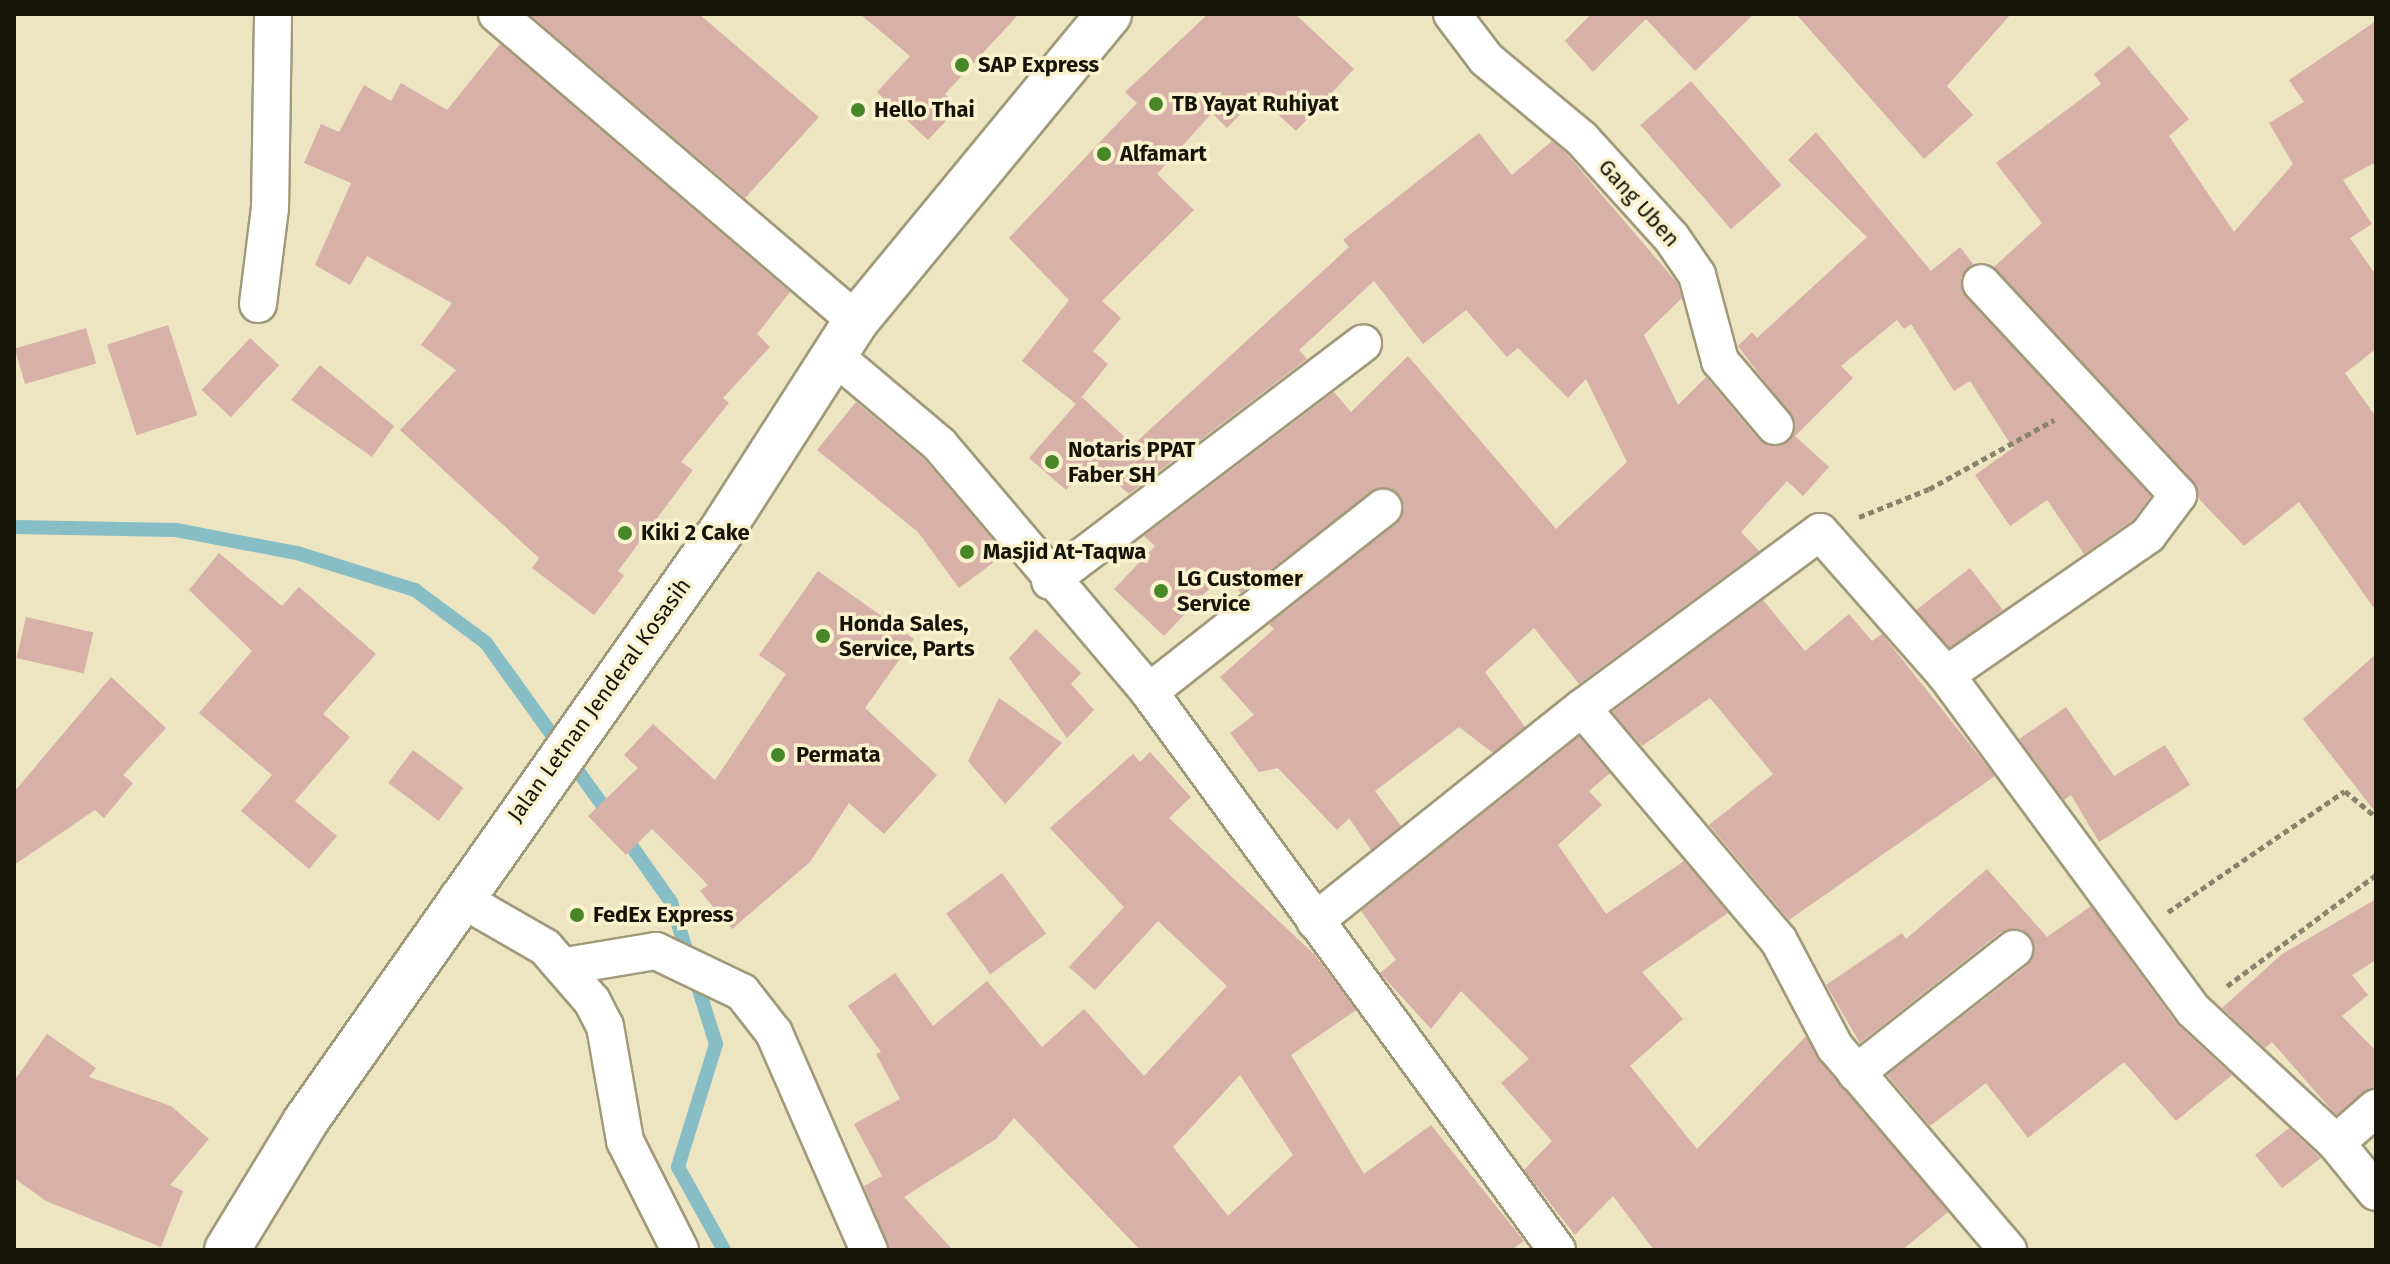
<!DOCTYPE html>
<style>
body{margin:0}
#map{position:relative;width:2390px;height:1264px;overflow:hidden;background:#ede4c1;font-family:"Fira Sans",sans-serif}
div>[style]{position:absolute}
.stream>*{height:14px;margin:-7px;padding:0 7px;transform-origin:7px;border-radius:7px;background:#87bec5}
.building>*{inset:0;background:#d7b0a8;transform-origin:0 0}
.path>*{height:5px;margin-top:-2.5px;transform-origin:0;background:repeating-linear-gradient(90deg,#8a836b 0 6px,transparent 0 10px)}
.roads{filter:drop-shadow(2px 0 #a19979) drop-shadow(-2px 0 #a19979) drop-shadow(0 2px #a19979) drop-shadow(0 -2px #a19979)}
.street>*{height:36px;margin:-18px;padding:0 18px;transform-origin:18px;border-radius:18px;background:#fff}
.highway>*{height:44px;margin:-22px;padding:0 22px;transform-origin:22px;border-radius:22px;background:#fff}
.dots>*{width:22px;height:22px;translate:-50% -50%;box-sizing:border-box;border:4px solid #faf1ce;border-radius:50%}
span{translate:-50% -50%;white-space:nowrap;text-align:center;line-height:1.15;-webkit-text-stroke:7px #faf1ce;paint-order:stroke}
.poi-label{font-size:22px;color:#161307;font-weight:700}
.left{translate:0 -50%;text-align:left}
.street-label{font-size:22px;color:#161307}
.frame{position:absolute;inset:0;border:16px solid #161307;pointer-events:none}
</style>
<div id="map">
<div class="stream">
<div style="left:14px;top:527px;width:162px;rotate:1.1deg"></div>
<div style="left:176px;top:530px;width:123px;rotate:10.8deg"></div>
<div style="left:297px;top:553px;width:124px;rotate:17.4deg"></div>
<div style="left:415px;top:590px;width:89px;rotate:36.7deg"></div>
<div style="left:486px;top:643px;width:214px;rotate:54.3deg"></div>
<div style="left:623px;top:834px;width:83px;rotate:54.8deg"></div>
<div style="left:671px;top:902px;width:149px;rotate:72.4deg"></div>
<div style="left:716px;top:1044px;width:129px;rotate:107.2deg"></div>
<div style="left:678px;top:1167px;width:95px;rotate:61deg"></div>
</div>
<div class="building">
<div style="clip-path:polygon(529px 14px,699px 14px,819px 117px,745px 198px)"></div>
<div style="clip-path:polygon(860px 14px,1019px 14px,945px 94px,959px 107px,928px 140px,877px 92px,910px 56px)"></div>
<div style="clip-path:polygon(1208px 14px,1295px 14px,1354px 69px,1296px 131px,1258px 96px,1227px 128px,1212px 113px,1157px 174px,1194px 210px,1102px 301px,1121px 318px,1093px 351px,1108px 364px,1076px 404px,1022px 361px,1069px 300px,1009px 238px,1137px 103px,1125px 92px)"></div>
<div style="clip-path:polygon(1591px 14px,1754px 14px,1695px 71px,1646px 19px,1593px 72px,1565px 41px)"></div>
<div style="clip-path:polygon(1796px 14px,2011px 14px,1947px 86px,1973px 115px,1924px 159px)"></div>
<div style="clip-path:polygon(2376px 21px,2376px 162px,2343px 180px,2372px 224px,2350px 238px,2376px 275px,2376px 349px,2345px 373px,2376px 417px,2376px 611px,2299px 502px,2244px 546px,2199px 499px,2193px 481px,1994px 267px,2042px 223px,1996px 163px,2101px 84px,2094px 74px,2129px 46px,2189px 119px,2169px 136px,2234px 232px,2293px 164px,2269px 123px,2304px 102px,2289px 80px)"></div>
<div style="clip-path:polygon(500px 44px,790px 292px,757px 334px,770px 347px,723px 398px,729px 403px,681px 462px,693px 470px,618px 571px,624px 576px,594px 615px,532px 568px,539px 558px,400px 430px,456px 370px,421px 345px,452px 303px,367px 256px,350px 285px,315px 265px,351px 183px,304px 163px,321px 124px,339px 132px,364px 85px,391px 101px,401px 83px,447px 110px)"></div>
<div style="left:1691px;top:81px;width:138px;height:67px;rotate:49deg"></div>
<div style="clip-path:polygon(1816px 132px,1931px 271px,1960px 247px,1973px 264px,1961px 278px,1966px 297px,2151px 496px,2133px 520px,2084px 554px,2047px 500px,2010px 526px,1975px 475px,2013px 448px,1970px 381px,1954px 391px,1911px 324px,1904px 329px,1897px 320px,1841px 366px,1853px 378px,1795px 436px,1829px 467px,1803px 496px,1787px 481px,1741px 532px,1759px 551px,1579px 684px,1534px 628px,1485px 672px,1525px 727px,1493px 753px,1459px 727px,1375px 791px,1401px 826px,1371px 850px,1349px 818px,1337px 830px,1278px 768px,1259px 772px,1230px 733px,1254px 715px,1220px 677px,1274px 629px,1269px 624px,1396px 524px,1404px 506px,1399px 494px,1370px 492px,1241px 593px,1223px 574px,1164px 636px,1114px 589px,1155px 546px,1144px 536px,1334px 392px,1351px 412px,1408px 356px,1556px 529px,1627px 462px,1586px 379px,1568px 398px,1518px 348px,1507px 357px,1466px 310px,1423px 344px,1374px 281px,1299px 350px,1307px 359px,1129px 494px,1091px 461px,1066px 490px,1029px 458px,1082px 397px,1133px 445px,1349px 247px,1343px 240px,1479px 133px,1512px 175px,1552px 141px,1567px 154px,1678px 284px,1682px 298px,1644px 335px,1678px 405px,1706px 377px,1759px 440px,1779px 446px,1794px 434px,1795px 422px,1738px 346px,1752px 332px,1757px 338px,1867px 237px,1788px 160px)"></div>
<div style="left:168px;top:325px;width:95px;height:64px;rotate:72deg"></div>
<div style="left:86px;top:328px;width:37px;height:74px;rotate:74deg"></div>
<div style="left:250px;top:338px;width:40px;height:71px;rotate:43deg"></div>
<div style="clip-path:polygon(320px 365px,394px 426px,372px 457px,291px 400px)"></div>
<div style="clip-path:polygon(856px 402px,924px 459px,1005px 554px,959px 588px,918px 532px,817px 450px)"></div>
<div style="clip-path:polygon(219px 553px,282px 606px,299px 587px,376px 654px,323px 714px,350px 737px,295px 801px,337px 836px,309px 869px,241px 811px,272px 775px,199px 713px,252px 651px,189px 590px)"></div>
<div style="left:1970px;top:568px;width:53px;height:69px;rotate:52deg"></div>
<div style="clip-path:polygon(818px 571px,914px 639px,865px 708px,937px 775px,884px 834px,849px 803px,810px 862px,732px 929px,700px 891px,708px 885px,652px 829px,626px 855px,588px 816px,638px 768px,624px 755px,653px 724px,715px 780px,786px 674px,759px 655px)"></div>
<div style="clip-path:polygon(1763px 600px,1805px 651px,1849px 614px,1872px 641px,1882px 634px,1995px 776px,1789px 920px,1709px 825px,1773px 774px,1710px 698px,1642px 746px,1612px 712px)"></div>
<div style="left:26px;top:617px;width:69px;height:42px;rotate:13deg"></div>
<div style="clip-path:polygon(1036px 629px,1081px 673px,1071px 684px,1094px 710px,1067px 738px,1009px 658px)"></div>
<div style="clip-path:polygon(2376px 654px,2376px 813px,2303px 719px)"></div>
<div style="clip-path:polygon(111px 677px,166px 728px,123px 775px,133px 783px,104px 818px,95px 810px,14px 865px,14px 792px)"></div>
<div style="clip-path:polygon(999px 698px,1062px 743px,1005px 804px,968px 761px)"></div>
<div style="clip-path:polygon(2066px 707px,2114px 776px,2165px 745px,2190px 785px,2099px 842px,2071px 795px,2064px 800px,2019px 739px)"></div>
<div style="clip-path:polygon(1579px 737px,1610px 773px,1589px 791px,1602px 805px,1558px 845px,1606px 914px,1684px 861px,1728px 913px,1642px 972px,1683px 1019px,1630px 1066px,1697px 1149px,1806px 1036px,1948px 1212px,1902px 1250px,1654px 1250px,1613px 1196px,1575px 1235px,1524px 1170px,1552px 1141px,1501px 1083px,1529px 1059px,1461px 991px,1431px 1029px,1380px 973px,1396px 960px,1361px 911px)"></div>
<div style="left:413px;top:750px;width:63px;height:41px;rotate:37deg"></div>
<div style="clip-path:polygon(evenodd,1150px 752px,1191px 797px,1169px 818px,1314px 954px,1356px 1010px,1291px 1055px,1364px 1174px,1431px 1125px,1524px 1241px,1511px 1250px,1140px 1250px,1014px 1118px,996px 1139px,904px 1197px,953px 1250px,890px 1250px,864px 1186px,882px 1176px,854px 1124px,900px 1099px,876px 1054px,881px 1052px,848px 1006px,895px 973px,933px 1026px,987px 981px,1042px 1047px,1084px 1009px,1144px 1076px,1227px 986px,1158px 921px,1095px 990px,1069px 967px,1124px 907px,1050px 828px,1133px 754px,1140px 762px,1150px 752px,1240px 1075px,1293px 1155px,1228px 1216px,1173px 1147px,1240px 1075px)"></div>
<div style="clip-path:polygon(1987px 869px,2047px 937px,2091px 906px,2176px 1023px,2232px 1075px,2176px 1121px,2124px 1062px,2028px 1138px,1986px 1083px,1930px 1126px,1887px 1075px,2027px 966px,2031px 937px,2021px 929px,2001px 932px,1860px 1043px,1826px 985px,1902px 933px,1906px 939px)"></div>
<div style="left:1002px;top:873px;width:75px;height:69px;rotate:54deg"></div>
<div style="clip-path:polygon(2376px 899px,2376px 960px,2352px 975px,2368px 995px,2342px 1016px,2376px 1051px,2376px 1088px,2336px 1115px,2272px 1042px,2265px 1048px,2222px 1008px,2282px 954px)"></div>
<div style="clip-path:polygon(47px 1034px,96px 1068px,89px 1077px,171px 1106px,209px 1139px,170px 1185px,183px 1191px,161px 1247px,46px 1201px,14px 1178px,14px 1081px)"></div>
<div style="clip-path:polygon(2289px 1128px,2321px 1158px,2282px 1188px,2255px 1155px)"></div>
</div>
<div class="path">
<div style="left:1859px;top:517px;width:75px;rotate:-21.8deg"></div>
<div style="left:1929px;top:489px;width:143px;rotate:-28.9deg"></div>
<div style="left:2168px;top:912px;width:214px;rotate:-34.4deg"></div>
<div style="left:2345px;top:791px;width:40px;rotate:40deg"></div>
<div style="left:2227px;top:986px;width:186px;rotate:-36.7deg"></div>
</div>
<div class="roads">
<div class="street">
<div style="left:497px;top:14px;width:472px;rotate:40.5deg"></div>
<div style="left:1452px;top:14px;width:56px;rotate:52.9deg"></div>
<div style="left:1486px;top:59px;width:125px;rotate:39.8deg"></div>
<div style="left:1582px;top:139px;width:132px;rotate:47.8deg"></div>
<div style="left:1671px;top:237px;width:46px;rotate:55.6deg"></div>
<div style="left:1697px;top:275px;width:89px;rotate:75deg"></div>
<div style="left:1720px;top:361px;width:85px;rotate:49.8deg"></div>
<div style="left:258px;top:304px;width:97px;rotate:-82.9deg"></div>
<div style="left:270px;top:208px;width:194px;rotate:-89.1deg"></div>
<div style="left:836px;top:357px;width:135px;rotate:40.2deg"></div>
<div style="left:939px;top:444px;width:325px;rotate:49.7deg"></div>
<div style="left:1149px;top:692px;width:691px;rotate:53.83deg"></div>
<div style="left:1050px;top:581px;width:393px;rotate:-37.2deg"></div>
<div style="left:1946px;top:675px;width:246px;rotate:-34.7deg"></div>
<div style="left:2148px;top:535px;width:50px;rotate:-53.1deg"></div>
<div style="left:2178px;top:495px;width:289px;rotate:-132.9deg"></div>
<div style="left:1149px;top:692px;width:298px;rotate:-38.2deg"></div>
<div style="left:1582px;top:708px;width:305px;rotate:49.8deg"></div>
<div style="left:1779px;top:941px;width:120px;rotate:62.2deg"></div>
<div style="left:1835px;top:1047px;width:267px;rotate:49.6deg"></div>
<div style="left:458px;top:897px;width:100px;rotate:29.9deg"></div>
<div style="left:545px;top:947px;width:72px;rotate:49deg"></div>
<div style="left:592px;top:1001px;width:28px;rotate:63deg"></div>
<div style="left:605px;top:1026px;width:117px;rotate:80.1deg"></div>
<div style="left:625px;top:1141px;width:122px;rotate:63.2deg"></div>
<div style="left:1315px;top:921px;width:342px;rotate:-38.6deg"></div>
<div style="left:1582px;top:708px;width:296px;rotate:-36.5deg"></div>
<div style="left:1820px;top:532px;width:191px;rotate:48.6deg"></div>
<div style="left:1946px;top:675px;width:416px;rotate:53.6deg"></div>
<div style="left:2193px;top:1010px;width:195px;rotate:42.9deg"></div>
<div style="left:2336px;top:1143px;width:63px;rotate:50.8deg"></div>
<div style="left:566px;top:966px;width:91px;rotate:-9.5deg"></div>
<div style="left:656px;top:951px;width:95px;rotate:25.5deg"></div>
<div style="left:742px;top:992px;width:52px;rotate:52deg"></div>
<div style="left:774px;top:1033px;width:237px;rotate:66.4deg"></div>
<div style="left:1856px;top:1073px;width:201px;rotate:-38.1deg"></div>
<div style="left:2336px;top:1143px;width:53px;rotate:-41.2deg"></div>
</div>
<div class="highway">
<div style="left:227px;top:1250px;width:150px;rotate:-58.6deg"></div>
<div style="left:305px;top:1122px;width:721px;rotate:-54.83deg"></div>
<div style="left:720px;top:533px;width:252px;rotate:-57.3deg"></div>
<div style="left:856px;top:321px;width:398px;rotate:-50.5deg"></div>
</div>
</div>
<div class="dots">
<div style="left:962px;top:65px;background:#488727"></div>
<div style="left:1156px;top:104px;background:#488727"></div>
<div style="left:858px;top:110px;background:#488727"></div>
<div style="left:1104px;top:154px;background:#488727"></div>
<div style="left:1052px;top:462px;background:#488727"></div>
<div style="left:625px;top:533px;background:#488727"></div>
<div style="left:967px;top:552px;background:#488727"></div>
<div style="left:1161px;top:591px;background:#488727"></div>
<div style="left:823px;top:636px;background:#488727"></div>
<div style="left:778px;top:755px;background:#488727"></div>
<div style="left:577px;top:915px;background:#488727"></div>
</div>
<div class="poi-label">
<span class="left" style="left:978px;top:65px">SAP Express</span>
<span class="left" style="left:1172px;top:104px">TB Yayat Ruhiyat</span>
<span class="left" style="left:874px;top:110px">Hello Thai</span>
<span class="left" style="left:1120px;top:154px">Alfamart</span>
<span class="left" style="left:1068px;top:462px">Notaris PPAT<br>Faber SH</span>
<span class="left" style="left:641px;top:533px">Kiki 2 Cake</span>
<span class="left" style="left:983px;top:552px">Masjid At-Taqwa</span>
<span class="left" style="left:1177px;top:591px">LG Customer<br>Service</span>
<span class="left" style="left:839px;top:636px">Honda Sales,<br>Service, Parts</span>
<span class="left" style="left:796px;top:755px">Permata</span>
<span class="left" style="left:593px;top:915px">FedEx Express</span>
</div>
<div class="street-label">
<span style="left:1639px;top:203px;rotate:48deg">Gang Uben</span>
<span style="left:599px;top:700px;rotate:-54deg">Jalan Letnan Jenderal Kosasih</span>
</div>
<div class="frame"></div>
</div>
